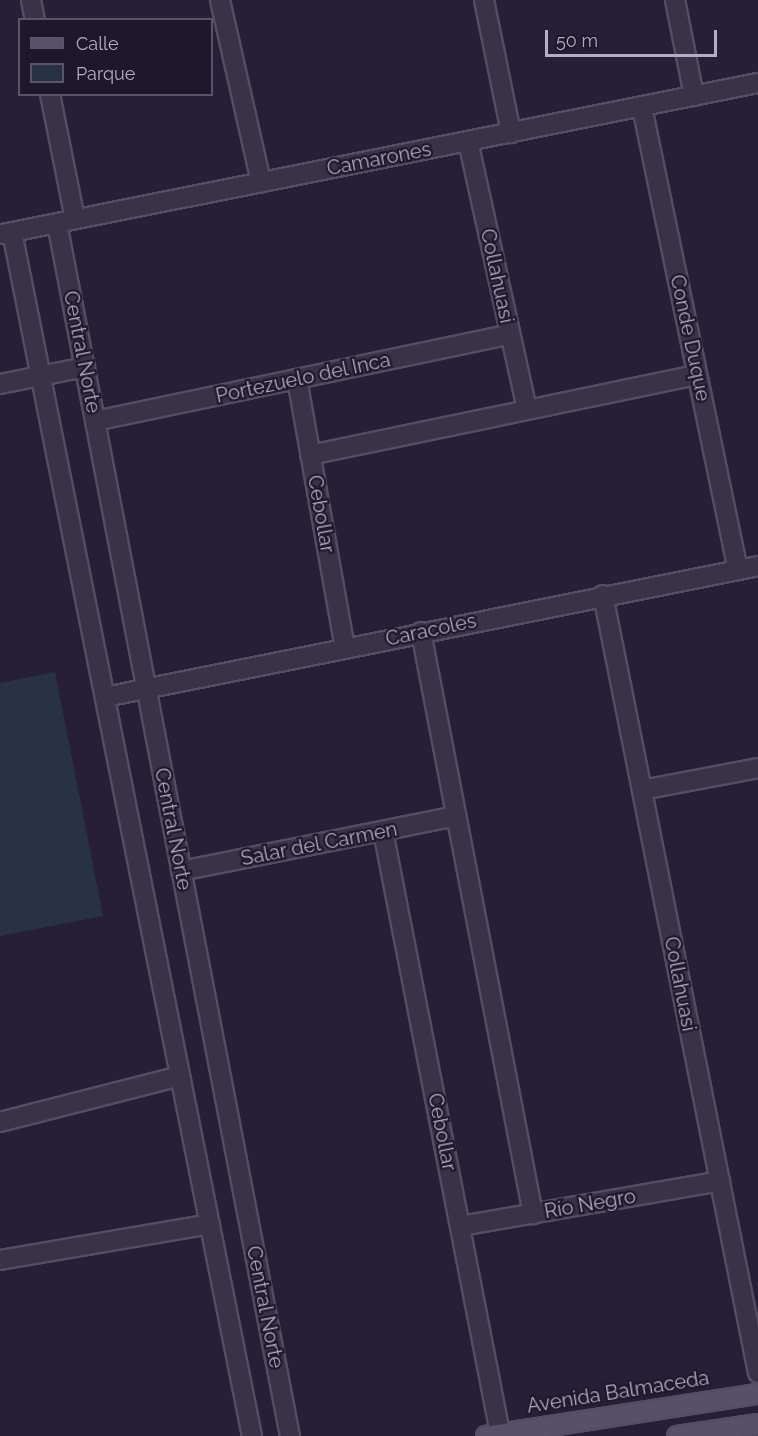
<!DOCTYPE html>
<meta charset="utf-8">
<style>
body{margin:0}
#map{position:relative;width:758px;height:1436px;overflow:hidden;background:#261f37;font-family:Raleway,sans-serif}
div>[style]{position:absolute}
.green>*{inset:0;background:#293244}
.roads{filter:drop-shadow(2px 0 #544d63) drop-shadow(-2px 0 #544d63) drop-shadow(0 2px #544d63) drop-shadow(0 -2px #544d63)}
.minor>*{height:18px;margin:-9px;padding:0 9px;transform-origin:9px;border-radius:9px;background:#393248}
.major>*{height:18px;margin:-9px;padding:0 9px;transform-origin:9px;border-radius:9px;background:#575068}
span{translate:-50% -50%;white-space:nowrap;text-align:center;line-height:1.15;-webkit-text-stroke:4.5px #1e182c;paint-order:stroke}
.street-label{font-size:20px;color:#b5acc5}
.legend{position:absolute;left:18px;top:18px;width:195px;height:78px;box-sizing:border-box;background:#1e182c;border:2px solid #5a5369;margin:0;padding:8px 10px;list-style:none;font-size:18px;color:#b5acc5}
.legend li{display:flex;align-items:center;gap:12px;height:30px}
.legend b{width:30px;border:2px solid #5a5369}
.scale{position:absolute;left:545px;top:30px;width:172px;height:27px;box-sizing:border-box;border:3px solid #b5acc5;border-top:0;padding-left:8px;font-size:18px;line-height:21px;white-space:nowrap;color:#b5acc5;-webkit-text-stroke:4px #1e182c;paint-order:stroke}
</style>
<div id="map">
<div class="green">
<div style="clip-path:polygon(55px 672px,103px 916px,0 936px,0 683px)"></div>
</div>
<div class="roads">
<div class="minor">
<div style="left:31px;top:0;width:20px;rotate:79deg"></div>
<div style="left:220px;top:0;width:187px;rotate:77.3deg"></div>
<div style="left:484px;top:0;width:136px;rotate:78.5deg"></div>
<div style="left:675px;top:0;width:98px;rotate:78.8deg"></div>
<div style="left:50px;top:94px;width:127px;rotate:78.7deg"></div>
<div style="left:642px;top:107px;width:473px;rotate:78.3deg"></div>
<div style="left:468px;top:141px;width:275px;rotate:77.6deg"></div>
<div style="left:57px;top:223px;width:1235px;rotate:79.13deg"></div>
<div style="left:12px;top:232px;width:1228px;rotate:78.73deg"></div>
<div style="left:2px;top:234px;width:771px;rotate:-11.3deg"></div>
<div style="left:297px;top:379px;width:273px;rotate:79.9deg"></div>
<div style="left:0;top:384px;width:87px;rotate:-11.3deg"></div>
<div style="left:95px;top:421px;width:424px;rotate:-11.8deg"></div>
<div style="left:310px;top:455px;width:395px;rotate:-11.7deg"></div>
<div style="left:603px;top:595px;width:793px;rotate:78.73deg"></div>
<div style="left:421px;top:632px;width:593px;rotate:79.11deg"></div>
<div style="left:105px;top:697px;width:666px;rotate:-11.34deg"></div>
<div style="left:642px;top:790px;width:118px;rotate:-10.7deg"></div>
<div style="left:383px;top:831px;width:613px;rotate:79deg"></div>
<div style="left:181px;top:871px;width:280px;rotate:-11.3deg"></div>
<div style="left:0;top:1122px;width:186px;rotate:-14.3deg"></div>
<div style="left:460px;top:1226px;width:264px;rotate:-9.8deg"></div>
<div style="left:0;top:1260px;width:213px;rotate:-9.7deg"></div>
</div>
<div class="major">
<div style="left:486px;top:1436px;width:275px;rotate:-8.8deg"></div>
<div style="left:677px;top:1436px;width:82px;rotate:-8.4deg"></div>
</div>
</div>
<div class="street-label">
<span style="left:379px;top:159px;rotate:-11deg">Camarones</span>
<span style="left:497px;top:276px;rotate:78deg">Collahuasi</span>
<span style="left:690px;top:338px;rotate:78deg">Conde Duque</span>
<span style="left:82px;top:352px;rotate:79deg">Central Norte</span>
<span style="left:303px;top:378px;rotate:-12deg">Portezuelo del Inca</span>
<span style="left:321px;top:514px;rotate:80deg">Cebollar</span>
<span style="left:431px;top:630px;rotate:-12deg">Caracoles</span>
<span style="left:173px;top:829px;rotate:79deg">Central Norte</span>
<span style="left:319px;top:844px;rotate:-11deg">Salar del Carmen</span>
<span style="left:680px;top:984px;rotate:79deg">Collahuasi</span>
<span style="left:442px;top:1132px;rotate:79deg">Cebollar</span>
<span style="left:590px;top:1204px;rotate:-10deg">Río Negro</span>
<span style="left:265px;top:1307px;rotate:79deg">Central Norte</span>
<span style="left:618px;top:1392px;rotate:-9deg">Avenida Balmaceda</span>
</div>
<ul class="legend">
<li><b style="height:8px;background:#575068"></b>Calle</li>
<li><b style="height:16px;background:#293244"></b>Parque</li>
</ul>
<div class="scale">50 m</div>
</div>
